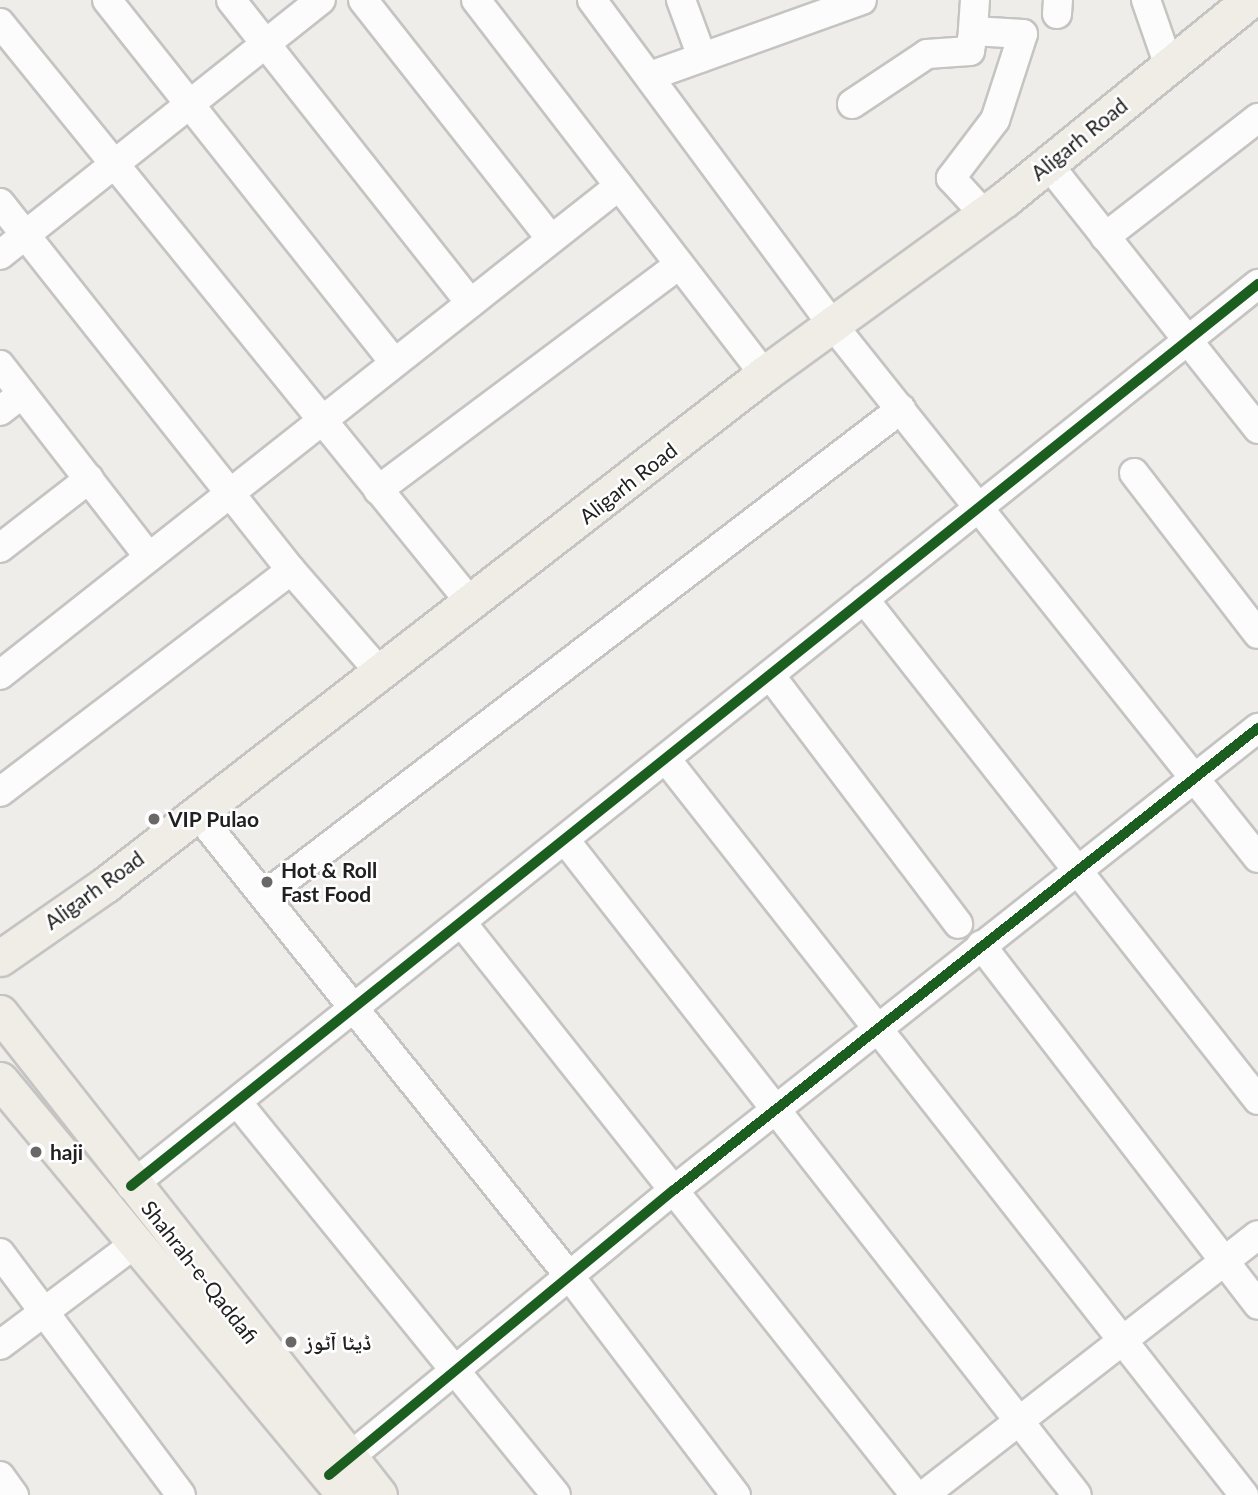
<!DOCTYPE html>
<meta charset="utf-8">
<style>
body{margin:0}
#map{position:relative;width:1258px;height:1495px;overflow:hidden;background:#efedea;font-family:Lato,"Noto Naskh Arabic",sans-serif}
div>[style]{position:absolute}
.roads{filter:drop-shadow(2px 0 #c5c4c2) drop-shadow(-2px 0 #c5c4c2) drop-shadow(0 2px #c5c4c2) drop-shadow(0 -2px #c5c4c2)}
.minor>*{height:28px;margin:-14px;padding:0 14px;transform-origin:14px;border-radius:14px;background:#fdfcfc}
.major>*{height:35px;margin:-17.5px;padding:0 17.5px;transform-origin:17.5px;border-radius:17.5px;background:#f0ede7}
.cycleway>*{height:10px;margin:-5px;padding:0 5px;transform-origin:5px;border-radius:5px;background:#1b5e20}
.dots>*{width:19px;height:19px;translate:-50% -50%;box-sizing:border-box;border:4px solid #fff;border-radius:50%}
span{translate:-50% -50%;white-space:nowrap;text-align:center;line-height:1.15;-webkit-text-stroke:5px #fff;paint-order:stroke}
.street-label{font-size:21px;color:#212121}
.poi-label{font-size:21px;color:#212121;font-weight:700}
.left{translate:0 -50%;text-align:left}
</style>
<div id="map">
<div class="roads">
<div class="minor">
<div style="left:107px;top:0;width:463px;rotate:51.6deg"></div>
<div style="left:231px;top:0;width:386px;rotate:51.7deg"></div>
<div style="left:363px;top:0;width:304px;rotate:51.8deg"></div>
<div style="left:476px;top:0;width:472px;rotate:52.4deg"></div>
<div style="left:592px;top:0;width:403px;rotate:53.5deg"></div>
<div style="left:832px;top:324px;width:683px;rotate:51.42deg"></div>
<div style="left:681px;top:0;width:61px;rotate:69.8deg"></div>
<div style="left:975px;top:0;width:31px;rotate:94deg"></div>
<div style="left:973px;top:31px;width:50px;rotate:3.4deg"></div>
<div style="left:1023px;top:34px;width:90px;rotate:108deg"></div>
<div style="left:995px;top:120px;width:73px;rotate:127.2deg"></div>
<div style="left:951px;top:178px;width:49px;rotate:47.5deg"></div>
<div style="left:1146px;top:0;width:70px;rotate:70.8deg"></div>
<div style="left:1057px;top:14px;width:14px;rotate:-86deg"></div>
<div style="left:0;top:23px;width:746px;rotate:50.93deg"></div>
<div style="left:650px;top:76px;width:225px;rotate:-19.7deg"></div>
<div style="left:852px;top:104px;width:90px;rotate:-33.7deg"></div>
<div style="left:927px;top:54px;width:43px;rotate:-4deg"></div>
<div style="left:970px;top:51px;width:20px;rotate:-81deg"></div>
<div style="left:1048px;top:164px;width:338px;rotate:51.6deg"></div>
<div style="left:0;top:203px;width:468px;rotate:51.6deg"></div>
<div style="left:291px;top:570px;width:133px;rotate:49deg"></div>
<div style="left:1105px;top:237px;width:194px;rotate:-37.9deg"></div>
<div style="left:0;top:255px;width:410px;rotate:-38.5deg"></div>
<div style="left:0;top:365px;width:243px;rotate:52.2deg"></div>
<div style="left:0;top:411px;width:28px;rotate:-38deg"></div>
<div style="left:1134px;top:473px;width:203px;rotate:52.4deg"></div>
<div style="left:378px;top:490px;width:376px;rotate:-36.8deg"></div>
<div style="left:0;top:548px;width:113px;rotate:-37.8deg"></div>
<div style="left:864px;top:599px;width:637px;rotate:51.82deg"></div>
<div style="left:0;top:675px;width:789px;rotate:-38.31deg"></div>
<div style="left:770px;top:675px;width:312px;rotate:52.9deg"></div>
<div style="left:666px;top:759px;width:936px;rotate:51.86deg"></div>
<div style="left:0;top:792px;width:366px;rotate:-37.3deg"></div>
<div style="left:196px;top:812px;width:598px;rotate:51.18deg"></div>
<div style="left:571px;top:1278px;width:273px;rotate:52.8deg"></div>
<div style="left:565px;top:840px;width:831px;rotate:51.99deg"></div>
<div style="left:264px;top:896px;width:802px;rotate:-37.4deg"></div>
<div style="left:462px;top:923px;width:730px;rotate:51.62deg"></div>
<div style="left:981px;top:945px;width:454px;rotate:52.4deg"></div>
<div style="left:237px;top:1102px;width:506px;rotate:50.93deg"></div>
<div style="left:131px;top:1186px;width:1444px;rotate:-38.67deg"></div>
<div style="left:0;top:1253px;width:302px;rotate:53.2deg"></div>
<div style="left:0;top:1345px;width:170px;rotate:-36.9deg"></div>
<div style="left:335px;top:1469px;width:439px;rotate:-39.5deg"></div>
<div style="left:674px;top:1190px;width:745px;rotate:-38.35deg"></div>
<div style="left:0;top:1476px;width:24px;rotate:54deg"></div>
<div style="left:924px;top:1495px;width:423px;rotate:-37.9deg"></div>
</div>
<div class="major">
<div style="left:0;top:958px;width:128px;rotate:-34.8deg"></div>
<div style="left:105px;top:885px;width:834px;rotate:-37.79deg"></div>
<div style="left:764px;top:374px;width:298px;rotate:-36deg"></div>
<div style="left:1005px;top:199px;width:316px;rotate:-39.1deg"></div>
<div style="left:0;top:1013px;width:613px;rotate:51.82deg"></div>
<div style="left:0;top:1080px;width:540px;rotate:50.26deg"></div>
</div>
</div>
<div class="cycleway">
<div style="left:131px;top:1186px;width:1444px;rotate:-38.67deg"></div>
<div style="left:329px;top:1475px;width:447px;rotate:-39.6deg"></div>
<div style="left:674px;top:1190px;width:745px;rotate:-38.35deg"></div>
</div>
<div class="dots">
<div style="left:154px;top:819px;background:#696867"></div>
<div style="left:267px;top:882px;background:#696867"></div>
<div style="left:36px;top:1152px;background:#696867"></div>
<div style="left:291px;top:1342px;background:#696867"></div>
</div>
<div class="street-label">
<span style="left:1079px;top:139px;rotate:-39deg">Aligarh Road</span>
<span style="left:628px;top:483px;rotate:-38deg">Aligarh Road</span>
<span style="left:94px;top:890px;rotate:-36deg">Aligarh Road</span>
<span style="left:200px;top:1272px;rotate:52deg">Shahrah-e-Qaddafi</span>
</div>
<div class="poi-label">
<span class="left" style="left:168px;top:819px">VIP Pulao</span>
<span class="left" style="left:281px;top:882px">Hot &amp; Roll<br>Fast Food</span>
<span class="left" style="left:50px;top:1152px">haji</span>
<span class="left" style="left:305px;top:1342px">ڈیٹا آٹوز</span>
</div>
</div>
